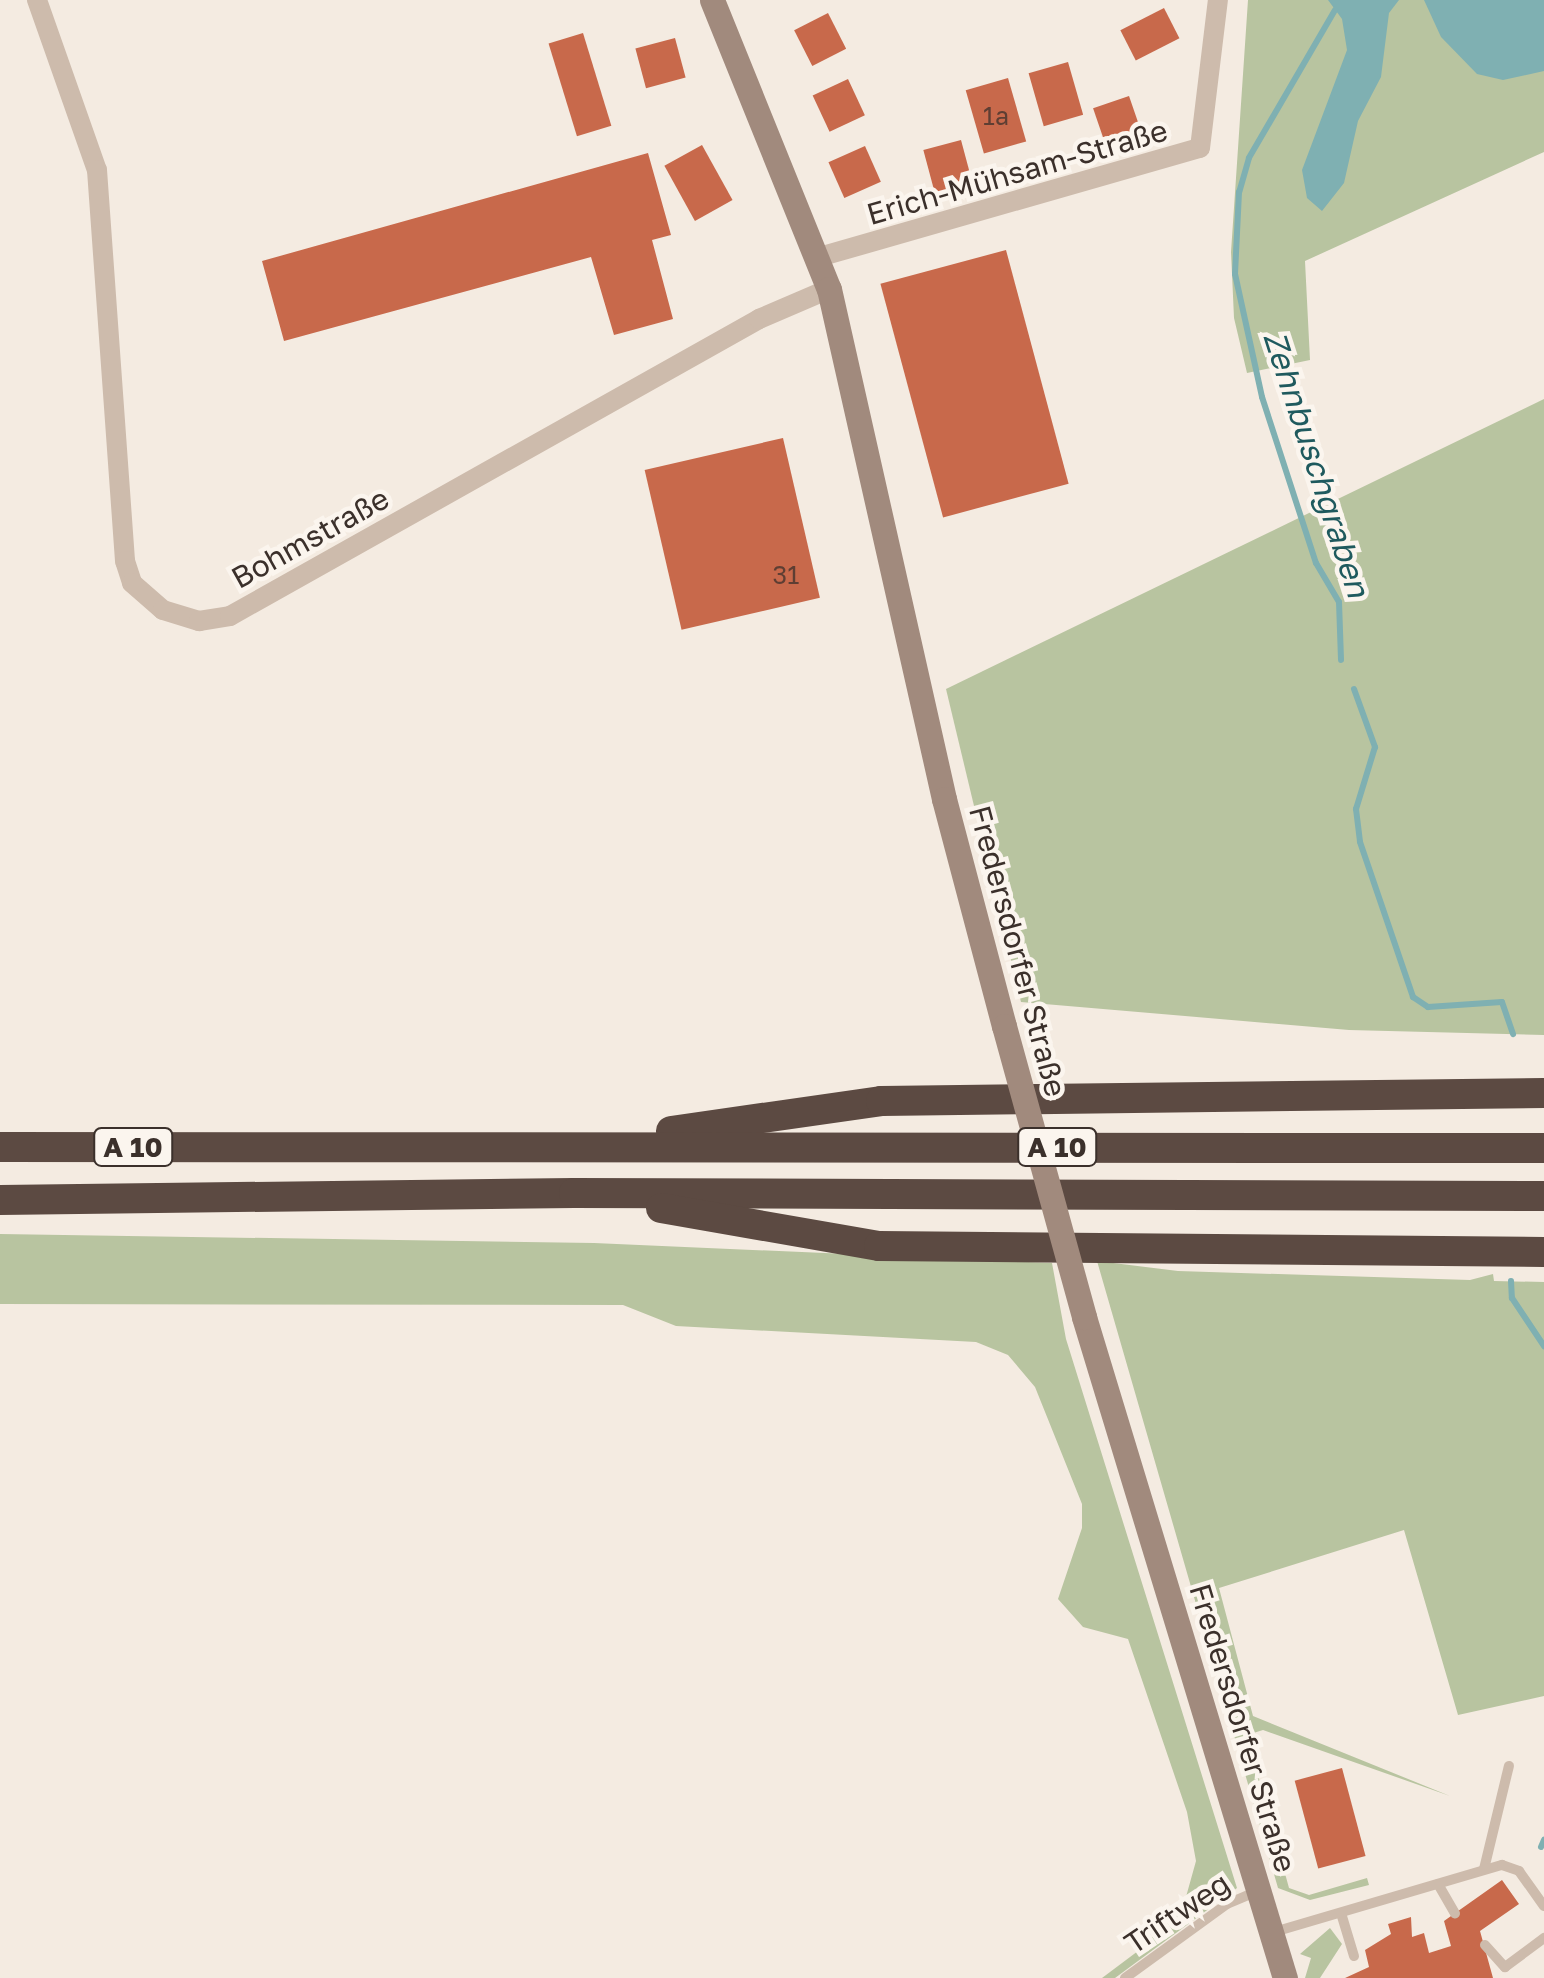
<!DOCTYPE html>
<meta charset="utf-8">
<style>
body{margin:0}
#map{position:relative;width:1544px;height:1978px;overflow:hidden;background:#f4ebe1;font-family:"Golos Text",sans-serif}
div>[style]{position:absolute}
.green>*{inset:0;background:#b8c4a0}
.water>*{inset:0;background:#7fb0b2}
.stream>*{height:6px;margin:-3px;padding:0 3px;transform-origin:3px;border-radius:3px;background:#7fb0b2}
.building>*{inset:0;background:#c8694b;transform-origin:0 0}
.lane>*{height:10px;margin:-5px;padding:0 5px;transform-origin:5px;border-radius:5px;background:#cdbbac}
.street>*{height:20px;margin:-10px;padding:0 10px;transform-origin:10px;border-radius:10px;background:#cdbbac}
.secondary>*{height:25px;margin:-12.5px;padding:0 12.5px;transform-origin:12.5px;border-radius:12.5px;background:#a18a7d}
.highway>*{height:30px;margin:-15px;padding:0 15px;transform-origin:15px;border-radius:15px;background:#5c4a42}
.secondary-bridge>*{height:25px;margin:-12.5px;padding:0 12.5px;transform-origin:12.5px;border-radius:12.5px;background:#a18a7d}
span{translate:-50% -50%;white-space:nowrap;text-align:center;line-height:1.15;-webkit-text-stroke:9px #fbf5ee;paint-order:stroke}
.number-label{font-size:25px;color:#5e3e33}
.number-label span{-webkit-text-stroke-width:0}
.shield-label span{padding:2px 8px;background:#fbf5ee;border:2px solid;border-radius:8px;-webkit-text-stroke-width:0}
.shield-label{font-size:28px;color:#3b302b;font-weight:700}
.street-label{font-size:30px;color:#3b302b}
.water-label{font-size:32px;color:#1f5a5e;font-style:italic}
</style>
<div id="map">
<div class="green">
<div style="clip-path:polygon(1248px 0,1544px 0,1544px 152px,1305px 261px,1310px 360px,1247px 373px,1234px 318px,1231px 252px)"></div>
<div style="clip-path:polygon(1544px 399px,1544px 1035px,1349px 1030px,1021px 1002px,946px 689px)"></div>
<div style="clip-path:polygon(0 1234px,594px 1243px,1052px 1263px,1066px 1339px,1237px 1888px,1115px 1978px,1102px 1978px,1142px 1948px,1184px 1904px,1196px 1861px,1187px 1812px,1128px 1639px,1083px 1627px,1058px 1599px,1082px 1528px,1082px 1504px,1035px 1387px,1008px 1355px,976px 1342px,676px 1326px,623px 1305px,0 1304px)"></div>
<div style="clip-path:polygon(1097px 1261px,1178px 1271px,1470px 1280px,1493px 1274px,1494px 1281px,1544px 1282px,1544px 1696px,1458px 1715px,1404px 1530px,1219px 1588px,1253px 1716px,1450px 1796px,1263px 1730px,1247px 1735px,1289px 1888px,1309px 1895px,1367px 1878px,1369px 1885px,1310px 1900px,1278px 1888px)"></div>
<div style="clip-path:polygon(1330px 1928px,1342px 1944px,1320px 1978px,1305px 1978px,1311px 1958px,1300px 1954px)"></div>
</div>
<div class="water">
<div style="clip-path:polygon(1328px 0,1399px 0,1389px 13px,1381px 77px,1358px 121px,1344px 183px,1322px 211px,1307px 198px,1302px 170px,1347px 50px,1342px 19px)"></div>
<div style="clip-path:polygon(1424px 0,1544px 0,1544px 71px,1503px 80px,1477px 74px,1441px 37px)"></div>
</div>
<div class="stream">
<div style="left:1335px;top:10px;width:171px;rotate:120.2deg"></div>
<div style="left:1249px;top:158px;width:35px;rotate:106deg"></div>
<div style="left:1239px;top:192px;width:82px;rotate:92.8deg"></div>
<div style="left:1235px;top:274px;width:126px;rotate:77.6deg"></div>
<div style="left:1262px;top:397px;width:175px;rotate:72deg"></div>
<div style="left:1316px;top:563px;width:45px;rotate:59.5deg"></div>
<div style="left:1339px;top:602px;width:58px;rotate:88deg"></div>
<div style="left:1354px;top:689px;width:62px;rotate:70.1deg"></div>
<div style="left:1375px;top:747px;width:65px;rotate:107deg"></div>
<div style="left:1356px;top:809px;width:33px;rotate:83deg"></div>
<div style="left:1360px;top:842px;width:164px;rotate:71.1deg"></div>
<div style="left:1413px;top:997px;width:18px;rotate:34deg"></div>
<div style="left:1428px;top:1007px;width:74px;rotate:-3.9deg"></div>
<div style="left:1502px;top:1002px;width:34px;rotate:71deg"></div>
<div style="left:1511px;top:1281px;width:17px;rotate:87deg"></div>
<div style="left:1512px;top:1298px;width:58px;rotate:56.3deg"></div>
<div style="left:1541px;top:1847px;width:8px;rotate:-67deg"></div>
</div>
<div class="building">
<div style="left:1164px;top:8px;width:34px;height:49px;rotate:63deg"></div>
<div style="left:828px;top:13px;width:40px;height:38px;rotate:63deg"></div>
<div style="left:583px;top:33px;width:97px;height:36px;rotate:73deg"></div>
<div style="left:675px;top:38px;width:41px;height:41px;rotate:75deg"></div>
<div style="left:1068px;top:62px;width:55px;height:41px;rotate:74deg"></div>
<div style="left:1008px;top:78px;width:66px;height:44px;rotate:74deg"></div>
<div style="left:848px;top:79px;width:40px;height:39px;rotate:65deg"></div>
<div style="left:1129px;top:96px;width:36px;height:38px;rotate:71deg"></div>
<div style="left:961px;top:140px;width:53px;height:39px;rotate:75deg"></div>
<div style="left:702px;top:145px;width:63px;height:43px;rotate:61deg"></div>
<div style="left:865px;top:146px;width:39px;height:40px;rotate:66deg"></div>
<div style="clip-path:polygon(648px 153px,671px 235px,652px 240px,673px 319px,614px 335px,591px 257px,284px 341px,262px 261px)"></div>
<div style="left:1006px;top:250px;width:242px;height:130px;rotate:75deg"></div>
<div style="left:783px;top:438px;width:164px;height:142px;rotate:77deg"></div>
<div style="left:1342px;top:1768px;width:91px;height:49px;rotate:75deg"></div>
<div style="clip-path:polygon(1502px 1880px,1519px 1904px,1480px 1931px,1493px 1978px,1345px 1978px,1369px 1967px,1365px 1950px,1391px 1934px,1388px 1924px,1411px 1917px,1412px 1937px,1424px 1933px,1429px 1953px,1451px 1946px,1444px 1921px)"></div>
</div>
<div class="lane">
<div style="left:1484px;top:1869px;width:106px;rotate:-76.4deg"></div>
<div style="left:1438px;top:1884px;width:34px;rotate:60deg"></div>
<div style="left:1341px;top:1913px;width:45px;rotate:73.2deg"></div>
<div style="left:1274px;top:1932px;width:238px;rotate:-16.4deg"></div>
<div style="left:1502px;top:1865px;width:18px;rotate:19deg"></div>
<div style="left:1519px;top:1871px;width:43px;rotate:54.5deg"></div>
<div style="left:1485px;top:1945px;width:30px;rotate:48deg"></div>
<div style="left:1505px;top:1967px;width:49px;rotate:-36.6deg"></div>
<div style="left:1125px;top:1978px;width:126px;rotate:-36deg"></div>
<div style="left:1227px;top:1904px;width:33px;rotate:-23deg"></div>
</div>
<div class="street">
<div style="left:37px;top:0;width:180px;rotate:70.6deg"></div>
<div style="left:97px;top:170px;width:392px;rotate:85.9deg"></div>
<div style="left:125px;top:561px;width:23px;rotate:72deg"></div>
<div style="left:132px;top:583px;width:41px;rotate:41.1deg"></div>
<div style="left:163px;top:610px;width:38px;rotate:17deg"></div>
<div style="left:199px;top:621px;width:31px;rotate:-9deg"></div>
<div style="left:230px;top:616px;width:607px;rotate:-29.31deg"></div>
<div style="left:759px;top:319px;width:76px;rotate:-23.2deg"></div>
<div style="left:819px;top:257px;width:396px;rotate:-16deg"></div>
<div style="left:1200px;top:148px;width:149px;rotate:-83.1deg"></div>
</div>
<div class="secondary">
<div style="left:712px;top:0;width:312px;rotate:68deg"></div>
<div style="left:829px;top:289px;width:523px;rotate:77.29deg"></div>
<div style="left:944px;top:799px;width:235px;rotate:75.2deg"></div>
<div style="left:1084px;top:1317px;width:691px;rotate:73.09deg"></div>
</div>
<div class="highway">
<div style="left:671px;top:1131px;width:212px;rotate:-8.1deg"></div>
<div style="left:881px;top:1101px;width:663px;rotate:-0.69deg"></div>
<div style="left:0;top:1147px;width:1544px;rotate:0.04deg"></div>
<div style="left:0;top:1200px;width:574px;rotate:-0.7deg"></div>
<div style="left:574px;top:1193px;width:970px;rotate:0.18deg"></div>
<div style="left:661px;top:1208px;width:221px;rotate:9.9deg"></div>
<div style="left:879px;top:1246px;width:665px;rotate:0.52deg"></div>
</div>
<div class="secondary-bridge">
<div style="left:1004px;top:1026px;width:302px;rotate:74.6deg"></div>
</div>
<div class="number-label">
<span style="left:996px;top:116px">1a</span>
<span style="left:786px;top:575px">31</span>
</div>
<div class="shield-label">
<span style="left:133px;top:1147px">A 10</span>
<span style="left:1057px;top:1147px">A 10</span>
</div>
<div class="street-label">
<span style="left:1017px;top:172px;rotate:-16deg">Erich-Mühsam-Straße</span>
<span style="left:310px;top:538px;rotate:-29deg">Bohmstraße</span>
<span style="left:1018px;top:951px;rotate:75deg">Fredersdorfer Straße</span>
<span style="left:1243px;top:1728px;rotate:73deg">Fredersdorfer Straße</span>
<span style="left:1177px;top:1913px;rotate:-34deg">Triftweg</span>
</div>
<div class="water-label">
<span style="left:1317px;top:464px;rotate:72deg">Zehnbuschgraben</span>
</div>
</div>
